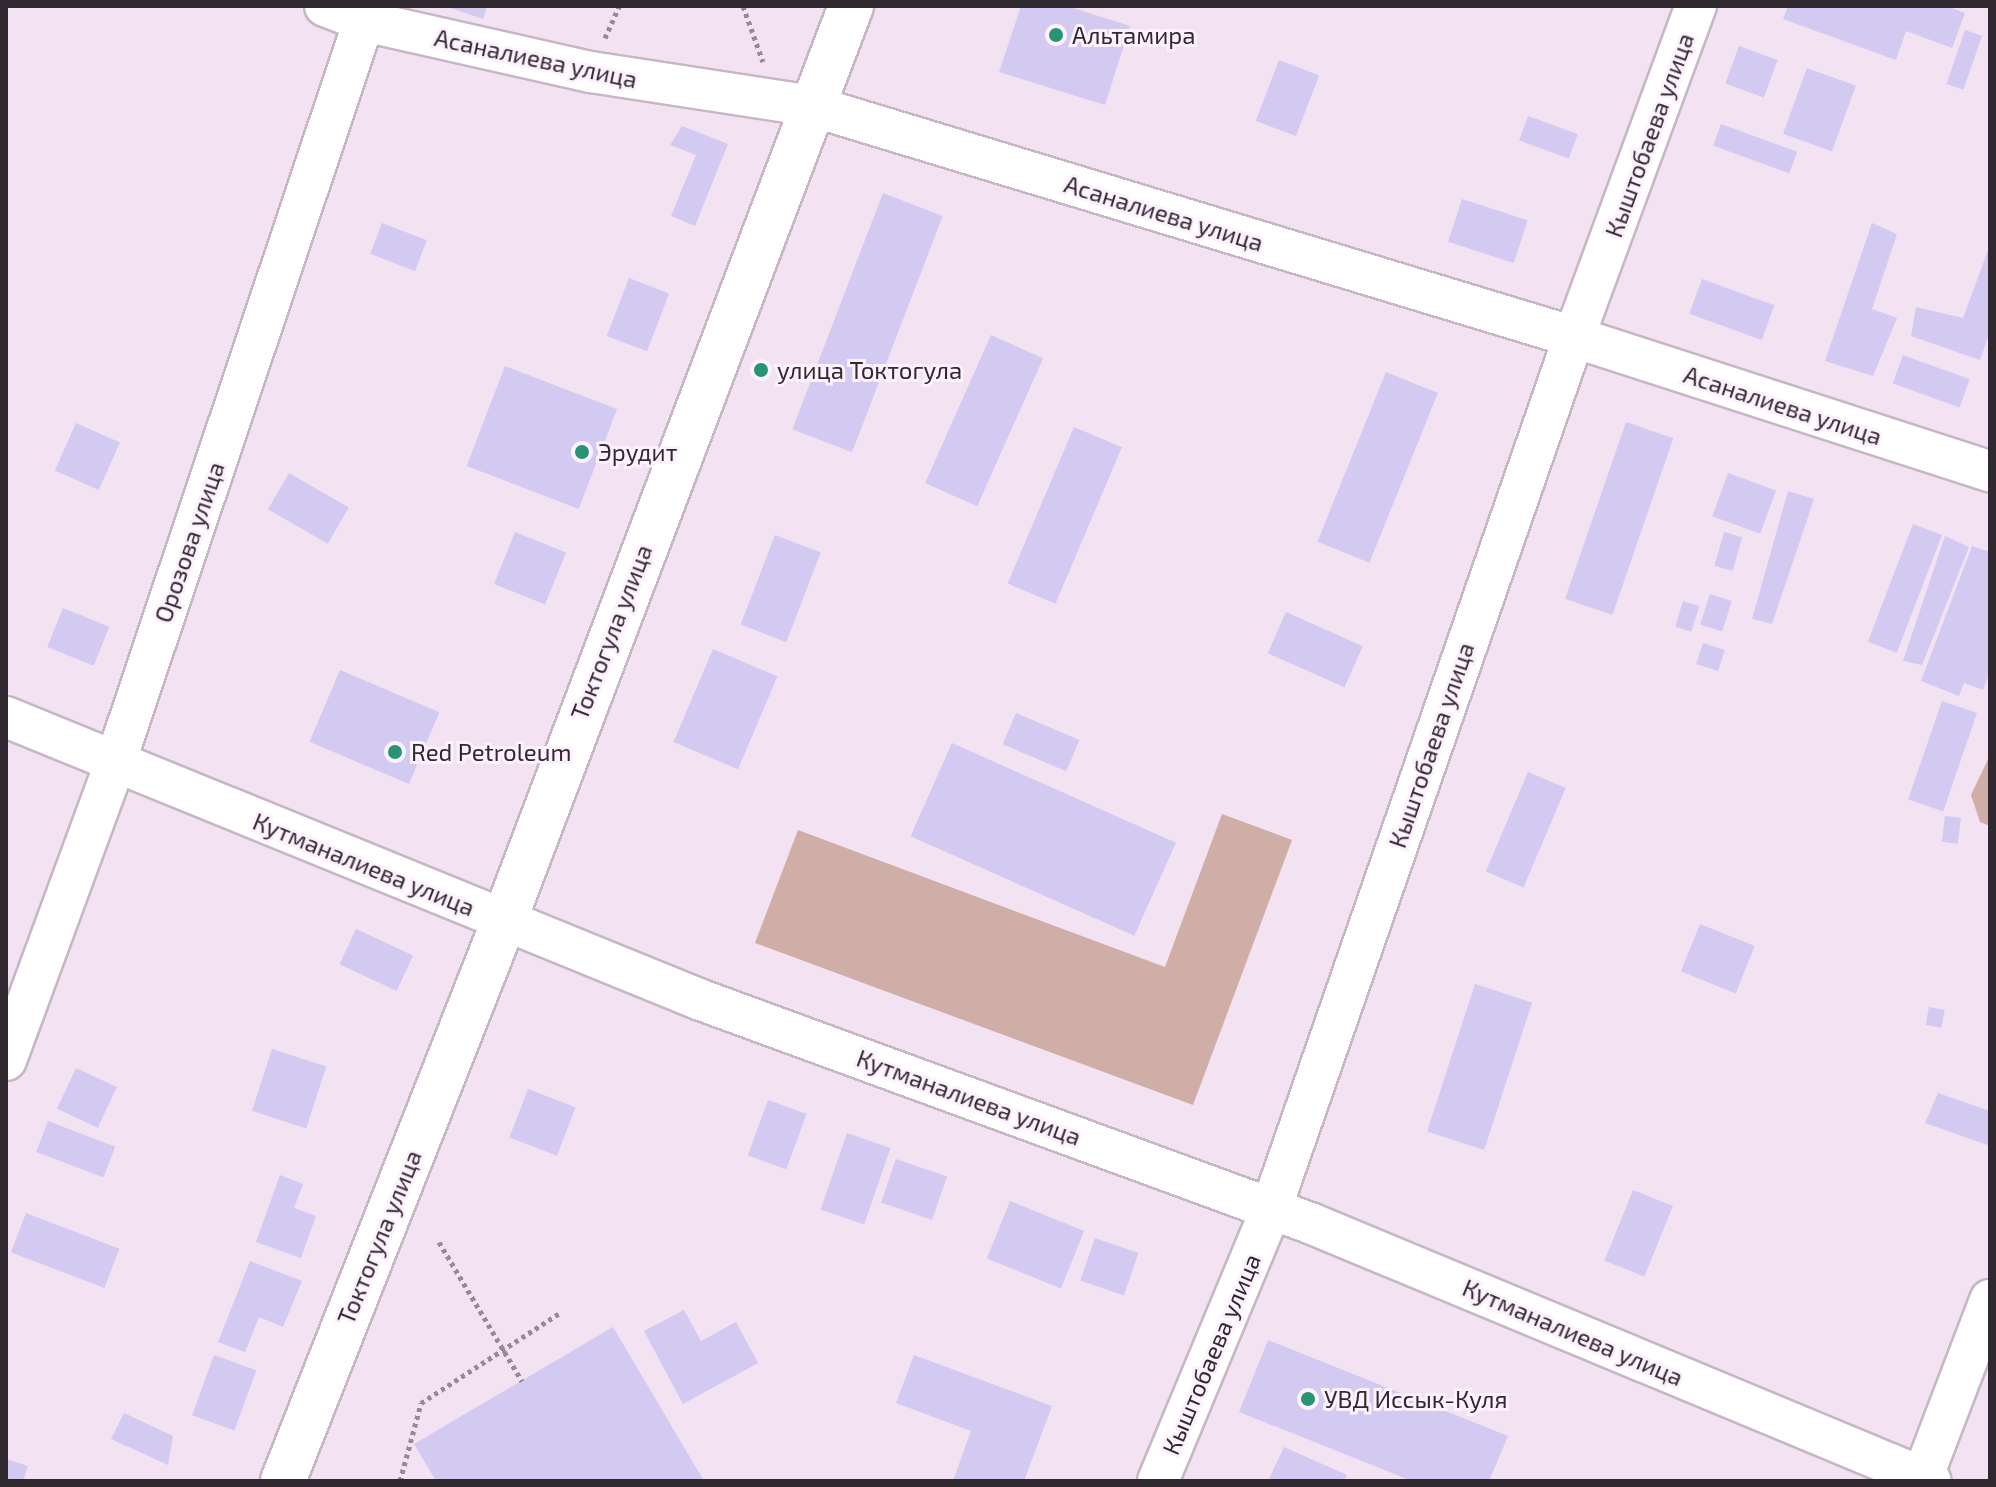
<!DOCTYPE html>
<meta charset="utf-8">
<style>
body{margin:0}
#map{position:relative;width:1996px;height:1487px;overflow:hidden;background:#f2e2f2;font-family:"Exo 2",sans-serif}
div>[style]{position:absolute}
.green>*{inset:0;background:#d0aea8}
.building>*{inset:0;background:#d2caf0;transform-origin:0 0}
.path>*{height:5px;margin-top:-2.5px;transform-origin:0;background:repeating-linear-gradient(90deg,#958a95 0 4px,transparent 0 8px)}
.roads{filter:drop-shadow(2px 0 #c6b6c6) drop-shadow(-2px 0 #c6b6c6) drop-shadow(0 2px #c6b6c6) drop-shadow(0 -2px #c6b6c6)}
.street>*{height:40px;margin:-20px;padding:0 20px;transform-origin:20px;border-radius:20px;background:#fff}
.secondary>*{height:44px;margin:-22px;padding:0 22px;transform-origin:22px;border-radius:22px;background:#fff}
.dots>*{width:22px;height:22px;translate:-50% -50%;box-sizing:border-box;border:4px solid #fef1fe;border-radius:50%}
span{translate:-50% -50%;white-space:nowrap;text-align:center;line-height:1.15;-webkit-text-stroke:6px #fef1fe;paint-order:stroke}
.poi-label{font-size:24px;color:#302a30}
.left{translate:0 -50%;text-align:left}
.street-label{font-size:24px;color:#302a30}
.frame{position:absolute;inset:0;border:8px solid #302a30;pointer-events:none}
</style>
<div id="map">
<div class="green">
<div style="clip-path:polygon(1990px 755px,1990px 826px,1980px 822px,1971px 795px)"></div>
<div style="clip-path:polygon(1222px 814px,1292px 840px,1193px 1105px,755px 943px,798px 830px,1165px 967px)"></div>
</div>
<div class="building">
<div style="clip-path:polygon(444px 6px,487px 6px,483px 19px)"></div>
<div style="clip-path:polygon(1021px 6px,1067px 6px,1130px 26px,1105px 105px,999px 72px)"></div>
<div style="clip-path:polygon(1788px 6px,1947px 6px,1965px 13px,1952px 48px,1906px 31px,1896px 60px,1783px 19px)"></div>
<div style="left:1965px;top:30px;width:18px;height:57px;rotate:19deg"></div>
<div style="left:1739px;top:46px;width:41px;height:40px;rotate:20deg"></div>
<div style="left:1279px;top:60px;width:43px;height:65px;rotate:21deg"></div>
<div style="left:1807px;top:68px;width:52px;height:70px;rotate:20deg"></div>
<div style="left:1528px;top:116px;width:53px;height:26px;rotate:20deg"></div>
<div style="left:1721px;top:124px;width:81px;height:23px;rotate:20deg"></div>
<div style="clip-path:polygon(682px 126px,728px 144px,695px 226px,671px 216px,696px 155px,670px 145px)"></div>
<div style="left:883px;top:193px;width:64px;height:253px;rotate:21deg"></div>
<div style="left:1462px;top:199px;width:69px;height:45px;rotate:18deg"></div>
<div style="left:382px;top:223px;width:48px;height:33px;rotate:21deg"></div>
<div style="clip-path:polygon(1872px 223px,1897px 234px,1872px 309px,1897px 318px,1873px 376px,1825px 361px)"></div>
<div style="clip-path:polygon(1990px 245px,1990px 332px,1980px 360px,1911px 336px,1916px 307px,1963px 318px)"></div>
<div style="left:629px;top:278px;width:43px;height:62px;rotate:21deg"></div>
<div style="left:1702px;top:279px;width:77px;height:37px;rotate:20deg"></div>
<div style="left:991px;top:335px;width:57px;height:162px;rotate:24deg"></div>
<div style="left:1903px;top:355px;width:71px;height:30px;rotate:20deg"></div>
<div style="left:505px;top:366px;width:120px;height:107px;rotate:21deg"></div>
<div style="left:1386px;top:372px;width:56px;height:183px;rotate:22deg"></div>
<div style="left:1626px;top:422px;width:50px;height:187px;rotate:19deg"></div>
<div style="left:76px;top:423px;width:48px;height:52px;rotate:24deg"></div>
<div style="left:1074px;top:427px;width:52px;height:170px;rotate:23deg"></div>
<div style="left:289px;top:473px;width:69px;height:42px;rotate:30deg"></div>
<div style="left:1728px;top:473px;width:51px;height:46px;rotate:20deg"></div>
<div style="clip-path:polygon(1788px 491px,1814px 499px,1772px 624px,1752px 619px)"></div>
<div style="left:1913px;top:524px;width:31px;height:126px;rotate:21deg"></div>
<div style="left:515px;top:532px;width:55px;height:56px;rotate:22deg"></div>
<div style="left:1724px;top:532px;width:19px;height:35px;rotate:16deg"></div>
<div style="left:775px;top:535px;width:49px;height:96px;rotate:21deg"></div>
<div style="clip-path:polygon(1945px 536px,1969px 547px,1922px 665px,1903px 661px)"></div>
<div style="clip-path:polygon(1972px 546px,1990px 552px,1990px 671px,1983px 690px,1964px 683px,1959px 696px,1921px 681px)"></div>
<div style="left:1710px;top:594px;width:23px;height:32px;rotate:18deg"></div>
<div style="left:1683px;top:601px;width:17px;height:27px;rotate:17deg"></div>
<div style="left:63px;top:608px;width:50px;height:42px;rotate:22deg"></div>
<div style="left:1286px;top:612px;width:84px;height:45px;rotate:24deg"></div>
<div style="left:1703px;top:643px;width:23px;height:22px;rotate:18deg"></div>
<div style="left:713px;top:649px;width:70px;height:101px;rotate:23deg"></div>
<div style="left:340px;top:670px;width:108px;height:78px;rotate:23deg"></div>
<div style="left:1942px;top:701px;width:37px;height:104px;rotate:19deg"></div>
<div style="left:1016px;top:713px;width:69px;height:34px;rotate:23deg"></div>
<div style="left:952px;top:743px;width:245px;height:102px;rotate:24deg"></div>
<div style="left:1528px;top:772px;width:41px;height:108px;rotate:23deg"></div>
<div style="left:1945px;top:816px;width:16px;height:26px;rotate:7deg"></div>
<div style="left:1700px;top:924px;width:59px;height:51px;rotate:22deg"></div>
<div style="left:356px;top:929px;width:63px;height:39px;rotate:25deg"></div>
<div style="left:1475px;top:984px;width:60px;height:155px;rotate:18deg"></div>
<div style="left:1929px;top:1007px;width:16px;height:18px;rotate:11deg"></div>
<div style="left:272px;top:1049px;width:57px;height:65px;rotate:18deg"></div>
<div style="left:76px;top:1068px;width:45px;height:45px;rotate:25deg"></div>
<div style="left:528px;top:1089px;width:51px;height:52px;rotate:21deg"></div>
<div style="clip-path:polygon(1938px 1093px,1990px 1111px,1990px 1146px,1925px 1123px)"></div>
<div style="left:768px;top:1100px;width:41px;height:59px;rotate:20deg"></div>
<div style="left:48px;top:1121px;width:72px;height:33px;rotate:21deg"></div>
<div style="left:847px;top:1133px;width:46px;height:81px;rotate:19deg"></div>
<div style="left:896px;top:1159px;width:54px;height:46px;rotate:19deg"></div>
<div style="clip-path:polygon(280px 1175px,303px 1184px,294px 1208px,316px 1216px,301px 1258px,256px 1242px)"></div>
<div style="left:1633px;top:1190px;width:43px;height:76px;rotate:22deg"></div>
<div style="left:1010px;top:1201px;width:80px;height:62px;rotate:22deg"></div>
<div style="left:26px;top:1213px;width:100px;height:42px;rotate:21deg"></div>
<div style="left:1095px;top:1238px;width:46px;height:45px;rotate:19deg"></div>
<div style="clip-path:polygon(250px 1261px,302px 1281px,283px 1327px,259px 1317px,245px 1352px,218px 1342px)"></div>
<div style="clip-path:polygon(684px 1310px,701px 1341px,736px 1322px,758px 1363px,683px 1404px,644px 1331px)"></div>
<div style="clip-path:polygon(613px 1327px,704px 1481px,436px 1481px,414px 1444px)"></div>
<div style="clip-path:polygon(1268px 1340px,1508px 1436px,1489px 1481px,1412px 1481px,1239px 1412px)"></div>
<div style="left:214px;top:1355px;width:45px;height:64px;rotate:20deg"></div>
<div style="clip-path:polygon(914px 1355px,1052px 1406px,1024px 1481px,953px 1481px,971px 1431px,896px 1403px)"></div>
<div style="clip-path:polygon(124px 1413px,173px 1436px,168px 1465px,111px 1439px)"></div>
<div style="clip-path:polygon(1284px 1447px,1347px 1475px,1344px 1481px,1268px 1481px)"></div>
<div style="clip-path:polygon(6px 1459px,28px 1466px,23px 1481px,6px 1481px)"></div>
</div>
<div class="path">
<div style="left:743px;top:6px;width:59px;rotate:70.3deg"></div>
<div style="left:605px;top:38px;width:35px;rotate:-66deg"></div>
<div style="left:439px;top:1242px;width:162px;rotate:59.2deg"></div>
<div style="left:400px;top:1481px;width:81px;rotate:-74.9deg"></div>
<div style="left:421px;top:1403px;width:167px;rotate:-33deg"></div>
</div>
<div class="roads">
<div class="street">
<div style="left:325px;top:6px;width:42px;rotate:21deg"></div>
<div style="left:364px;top:21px;width:233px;rotate:12.7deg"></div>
<div style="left:591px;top:72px;width:224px;rotate:8.7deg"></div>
<div style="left:812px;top:106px;width:796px;rotate:16.86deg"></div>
<div style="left:1574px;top:337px;width:437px;rotate:17.9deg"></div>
<div style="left:6px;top:717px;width:750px;rotate:22.16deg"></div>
<div style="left:701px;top:1000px;width:649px;rotate:20.11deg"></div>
<div style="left:1310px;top:1223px;width:672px;rotate:22.56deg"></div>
<div style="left:6px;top:1060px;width:316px;rotate:-69.8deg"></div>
<div style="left:115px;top:763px;width:783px;rotate:-71.45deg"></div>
<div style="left:1158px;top:1481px;width:295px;rotate:-67.4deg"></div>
<div style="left:1271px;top:1209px;width:923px;rotate:-70.84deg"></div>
<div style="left:1574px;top:337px;width:353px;rotate:-69.8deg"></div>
<div style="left:1921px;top:1481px;width:194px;rotate:-69.1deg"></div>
</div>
<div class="secondary">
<div style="left:283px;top:1481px;width:602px;rotate:-68.46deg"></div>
<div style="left:504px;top:921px;width:979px;rotate:-69.23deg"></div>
</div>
</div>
<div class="dots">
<div style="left:1056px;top:35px;background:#279474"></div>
<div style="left:761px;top:370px;background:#279474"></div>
<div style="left:582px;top:452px;background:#279474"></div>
<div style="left:395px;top:752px;background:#279474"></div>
<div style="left:1308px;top:1399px;background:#279474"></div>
</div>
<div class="poi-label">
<span class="left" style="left:1072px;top:35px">Альтамира</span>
<span class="left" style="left:777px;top:370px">улица Токтогула</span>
<span class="left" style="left:598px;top:452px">Эрудит</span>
<span class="left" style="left:411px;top:752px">Red Petroleum</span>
<span class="left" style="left:1324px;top:1399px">УВД Иссык-Куля</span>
</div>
<div class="street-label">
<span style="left:536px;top:58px;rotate:12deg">Асаналиева улица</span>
<span style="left:1649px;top:135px;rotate:-70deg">Кыштобаева улица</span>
<span style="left:1164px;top:213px;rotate:17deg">Асаналиева улица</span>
<span style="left:1783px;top:405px;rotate:18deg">Асаналиева улица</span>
<span style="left:189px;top:542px;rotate:-71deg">Орозова улица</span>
<span style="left:611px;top:632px;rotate:-69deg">Токтогула улица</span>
<span style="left:1431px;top:745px;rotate:-71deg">Кыштобаева улица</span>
<span style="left:364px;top:864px;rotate:22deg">Кутманалиева улица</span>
<span style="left:969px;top:1097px;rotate:20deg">Кутманалиева улица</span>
<span style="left:379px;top:1237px;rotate:-68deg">Токтогула улица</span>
<span style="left:1573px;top:1332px;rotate:23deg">Кутманалиева улица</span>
<span style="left:1211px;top:1354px;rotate:-67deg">Кыштобаева улица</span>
</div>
<div class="frame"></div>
</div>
